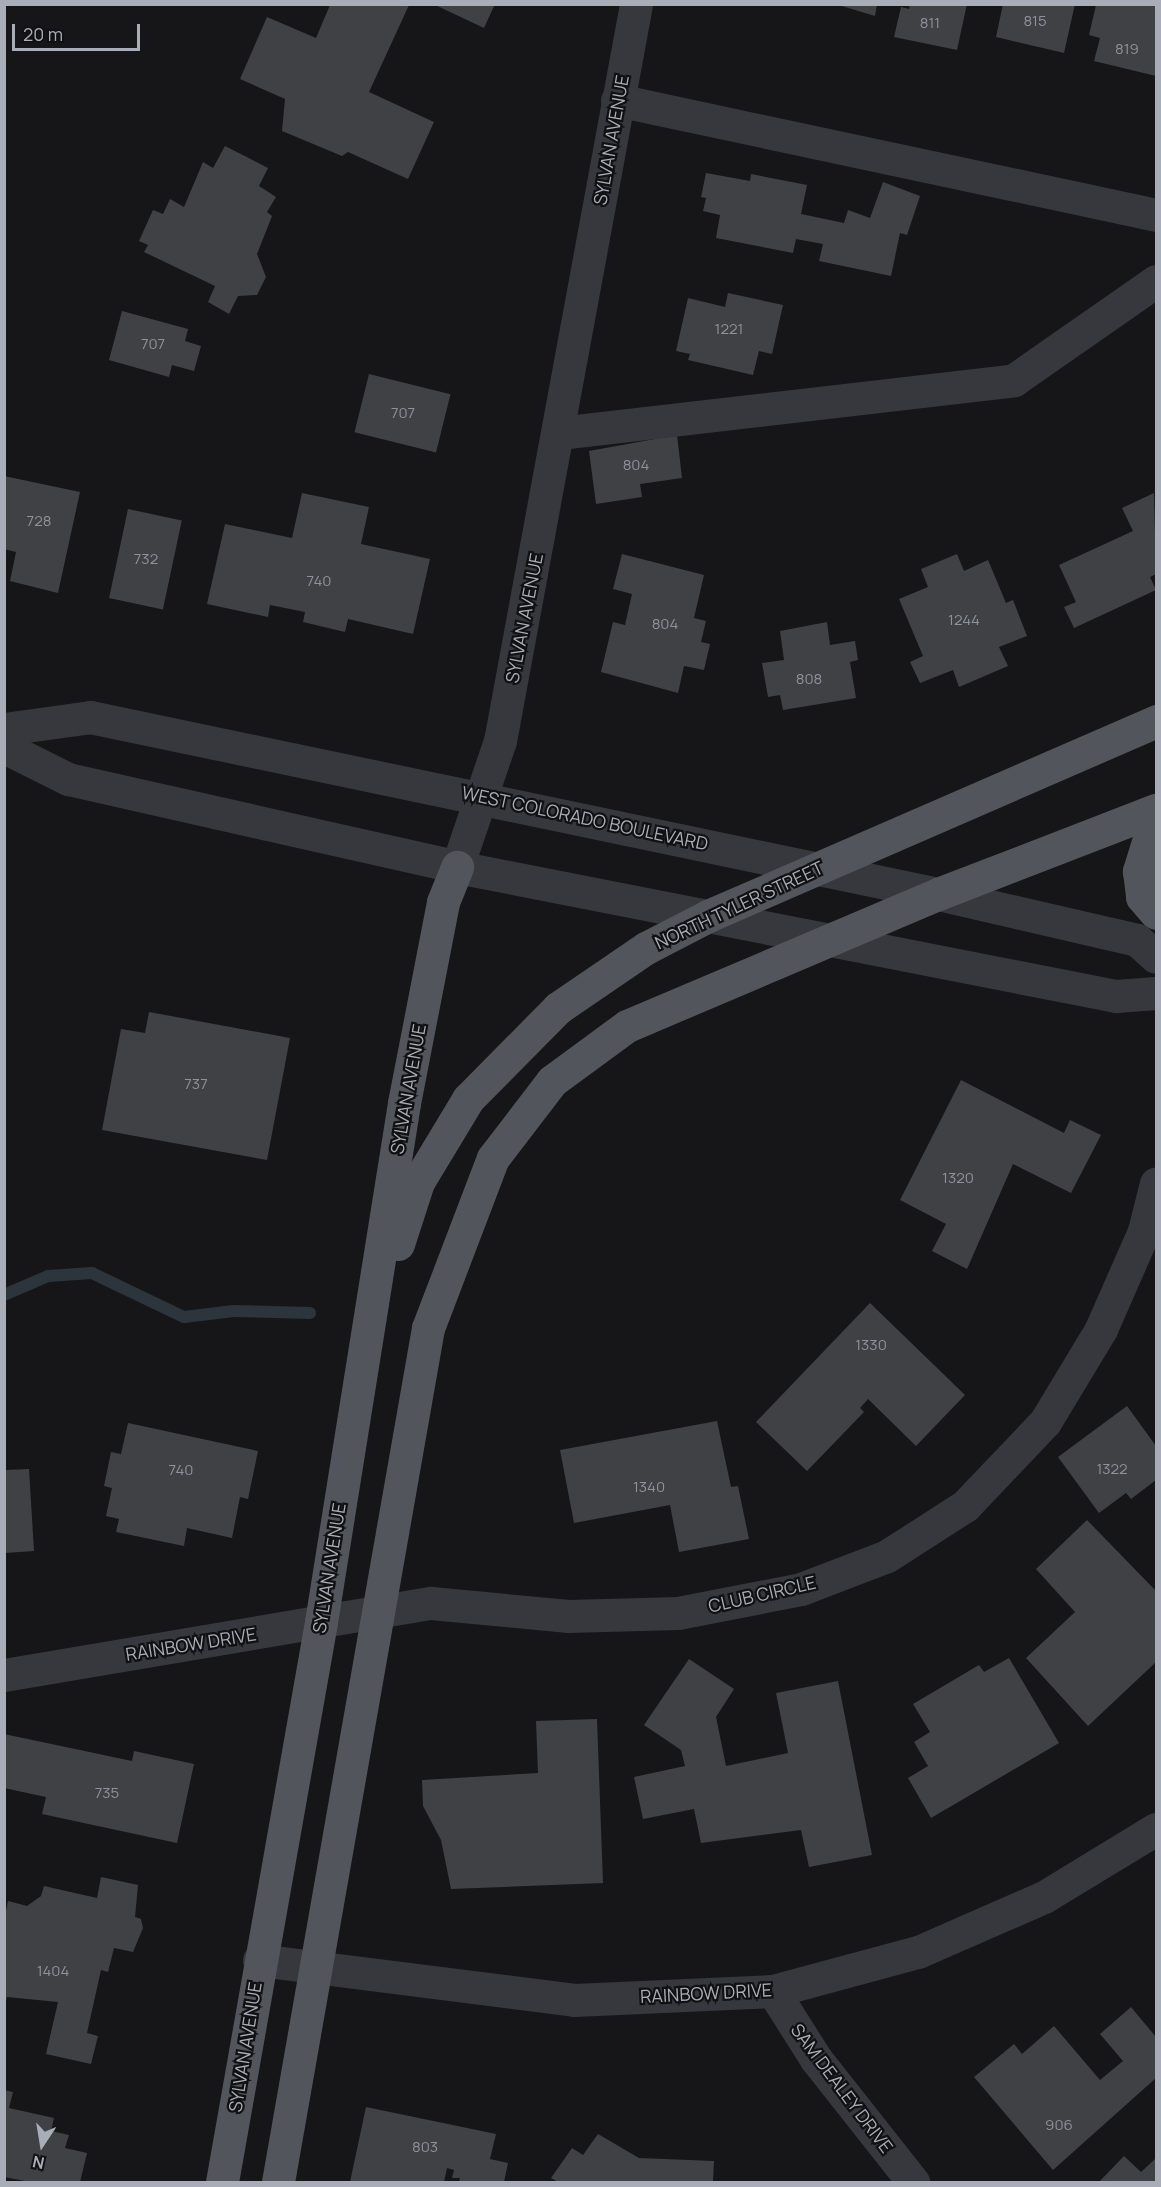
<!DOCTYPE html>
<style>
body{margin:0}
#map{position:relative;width:1161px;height:2187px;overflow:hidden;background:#161618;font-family:Manrope,sans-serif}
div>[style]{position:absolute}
.stream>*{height:12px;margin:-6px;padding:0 6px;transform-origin:6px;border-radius:6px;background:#2c353c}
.building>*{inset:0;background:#404145;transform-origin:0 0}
.minor>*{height:33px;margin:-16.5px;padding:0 16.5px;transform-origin:16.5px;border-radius:16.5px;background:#37383d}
.major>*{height:33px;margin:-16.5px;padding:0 16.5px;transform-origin:16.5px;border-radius:16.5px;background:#53555c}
span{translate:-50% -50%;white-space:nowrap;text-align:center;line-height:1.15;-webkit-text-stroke:4.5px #111113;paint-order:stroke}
.number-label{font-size:15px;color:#8e929b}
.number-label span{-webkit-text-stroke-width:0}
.street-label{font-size:18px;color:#a8adb8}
.frame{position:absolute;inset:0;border:6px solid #a8adb8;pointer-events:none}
.north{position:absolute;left:12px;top:2115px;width:60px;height:60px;-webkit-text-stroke:4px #111113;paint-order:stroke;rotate:192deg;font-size:16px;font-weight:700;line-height:24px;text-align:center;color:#a8adb8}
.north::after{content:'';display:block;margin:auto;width:21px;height:27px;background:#a8adb8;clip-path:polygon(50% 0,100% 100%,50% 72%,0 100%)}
.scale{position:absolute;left:12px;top:24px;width:128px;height:27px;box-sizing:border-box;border:3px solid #a8adb8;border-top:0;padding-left:8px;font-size:18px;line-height:21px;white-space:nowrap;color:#a8adb8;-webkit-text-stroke:4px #111113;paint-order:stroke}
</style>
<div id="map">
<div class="stream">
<div style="left:4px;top:1295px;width:48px;rotate:-23.4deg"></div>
<div style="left:48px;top:1276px;width:44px;rotate:-3.9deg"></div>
<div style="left:92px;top:1273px;width:102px;rotate:25.6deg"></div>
<div style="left:184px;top:1317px;width:50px;rotate:-6.8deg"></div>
<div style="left:234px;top:1311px;width:76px;rotate:1.5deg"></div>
</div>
<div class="building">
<div style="clip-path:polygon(433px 4px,495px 4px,484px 28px)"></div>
<div style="clip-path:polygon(835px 4px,877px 4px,875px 16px)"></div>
<div style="clip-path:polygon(910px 4px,967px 4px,957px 50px,894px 37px,901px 7px,909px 9px)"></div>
<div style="clip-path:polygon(1003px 4px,1075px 4px,1064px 53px,996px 37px)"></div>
<div style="clip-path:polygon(1107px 4px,1156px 4px,1156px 76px,1094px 61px,1100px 38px,1089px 35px,1096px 5px)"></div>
<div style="clip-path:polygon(330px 5px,409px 5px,369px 92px,434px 122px,408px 179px,348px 152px,342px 156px,282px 131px,285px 99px,240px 79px,267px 17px,316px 38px)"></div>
<div style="clip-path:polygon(225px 146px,268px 168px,259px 186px,276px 197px,267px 212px,272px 216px,257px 254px,266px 277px,257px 295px,238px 296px,229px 314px,208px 302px,215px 286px,144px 252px,148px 245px,139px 241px,153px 210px,163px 214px,170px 199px,184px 207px,203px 162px,213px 168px)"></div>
<div style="clip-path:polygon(706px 173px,750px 181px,751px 174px,807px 185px,801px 214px,844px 223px,848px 210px,870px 218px,883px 182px,920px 196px,907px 235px,900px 233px,891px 276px,819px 261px,823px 244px,796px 239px,793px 253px,716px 238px,720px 215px,703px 211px,706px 198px,701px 197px)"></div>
<div style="clip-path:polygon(728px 293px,783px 305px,772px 354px,759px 351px,753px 375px,688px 360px,690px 354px,676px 351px,688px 298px,725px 307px)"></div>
<div style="clip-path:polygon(122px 311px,188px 329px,185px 341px,201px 346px,194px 371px,172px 365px,169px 377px,109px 360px)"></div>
<div style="left:369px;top:374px;width:84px;height:60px;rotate:14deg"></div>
<div style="clip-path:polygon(677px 435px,682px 478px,640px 484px,642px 497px,596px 504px,589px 451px)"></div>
<div style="clip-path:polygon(4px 476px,80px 492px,58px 593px,10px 581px,16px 552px,4px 549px)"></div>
<div style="clip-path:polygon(302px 493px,369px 507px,361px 544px,430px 559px,413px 634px,348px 619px,345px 632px,303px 622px,305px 612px,270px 605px,268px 617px,207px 604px,225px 524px,292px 538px)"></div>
<div style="clip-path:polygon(1154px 493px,1156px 574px,1150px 577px,1156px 590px,1074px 628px,1064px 607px,1076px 602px,1059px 565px,1133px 531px,1122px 508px)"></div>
<div style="left:128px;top:509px;width:55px;height:91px;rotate:12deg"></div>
<div style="clip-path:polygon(622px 554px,704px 575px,694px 618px,706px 621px,701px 642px,710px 644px,704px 670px,684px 666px,678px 693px,601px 672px,613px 622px,625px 625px,632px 594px,613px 589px)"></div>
<div style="clip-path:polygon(957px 554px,964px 571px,988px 560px,1006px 603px,1013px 600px,1027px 636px,999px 647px,1008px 666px,959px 687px,953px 670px,920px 683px,910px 662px,923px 656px,899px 599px,928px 587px,921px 569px)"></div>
<div style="clip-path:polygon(827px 622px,830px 645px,855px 641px,858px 660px,850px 662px,856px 698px,783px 710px,780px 695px,768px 697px,762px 663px,784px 660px,780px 631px)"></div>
<div style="clip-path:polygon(149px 1012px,290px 1038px,267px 1160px,102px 1130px,121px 1029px,145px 1033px)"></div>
<div style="clip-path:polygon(961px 1080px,1064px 1133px,1070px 1120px,1101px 1135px,1071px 1193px,1013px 1164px,967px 1269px,932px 1251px,946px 1224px,900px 1200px)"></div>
<div style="clip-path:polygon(870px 1303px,965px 1395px,916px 1446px,868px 1399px,860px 1408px,864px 1412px,807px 1471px,756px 1422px)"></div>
<div style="clip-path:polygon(1127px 1406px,1156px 1446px,1156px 1480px,1131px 1499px,1126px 1493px,1099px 1513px,1058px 1457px)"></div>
<div style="clip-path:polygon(717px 1421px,731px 1487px,738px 1486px,749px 1539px,679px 1552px,670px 1505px,574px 1523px,560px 1450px)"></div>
<div style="clip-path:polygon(128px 1423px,258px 1451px,248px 1499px,240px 1497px,232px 1538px,187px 1528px,184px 1546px,116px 1532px,119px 1519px,106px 1516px,112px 1488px,104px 1486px,111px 1452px,121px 1454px)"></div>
<div style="clip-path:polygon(29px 1469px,34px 1551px,5px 1553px,5px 1470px)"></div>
<div style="clip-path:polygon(1087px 1520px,1156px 1591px,1156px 1662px,1088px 1726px,1026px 1658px,1075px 1612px,1036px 1569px)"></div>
<div style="clip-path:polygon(1009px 1658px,1059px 1743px,931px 1818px,908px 1778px,928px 1766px,914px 1742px,930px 1732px,913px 1704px,979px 1665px,984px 1672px)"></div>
<div style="clip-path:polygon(689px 1659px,734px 1689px,716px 1717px,726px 1766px,788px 1753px,776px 1693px,838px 1681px,872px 1855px,809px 1867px,801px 1830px,701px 1843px,694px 1809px,643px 1819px,634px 1777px,685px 1766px,681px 1750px,644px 1725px)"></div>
<div style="clip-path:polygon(597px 1719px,603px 1883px,451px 1889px,441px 1840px,423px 1806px,422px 1780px,538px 1773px,536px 1721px)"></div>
<div style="clip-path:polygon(4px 1734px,132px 1761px,134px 1751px,194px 1764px,177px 1843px,42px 1814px,46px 1797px,4px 1788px)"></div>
<div style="clip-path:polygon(101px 1877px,138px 1885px,135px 1917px,141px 1919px,143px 1928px,133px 1952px,114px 1948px,108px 1972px,101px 1970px,87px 2033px,98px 2036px,91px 2064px,46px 2054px,58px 2002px,7px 1997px,5px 2004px,5px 1916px,8px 1901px,27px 1906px,41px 1896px,44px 1886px,97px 1898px)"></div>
<div style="clip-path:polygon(1131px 2007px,1156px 2037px,1156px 2078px,1053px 2170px,974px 2077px,1014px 2044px,1022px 2054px,1054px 2026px,1100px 2080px,1123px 2061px,1100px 2034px)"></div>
<div style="clip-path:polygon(4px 2090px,13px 2092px,9px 2108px,54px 2118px,51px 2131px,69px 2135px,65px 2148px,87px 2153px,80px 2182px,30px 2182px,4px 2177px)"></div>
<div style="clip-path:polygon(366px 2107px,496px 2134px,490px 2159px,508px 2163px,504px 2182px,459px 2182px,460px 2178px,452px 2178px,454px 2170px,447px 2168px,444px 2182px,350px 2182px)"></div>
<div style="clip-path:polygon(598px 2134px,639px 2158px,714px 2161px,713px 2182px,558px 2182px,551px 2178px,572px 2148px,583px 2155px)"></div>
<div style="clip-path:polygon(1124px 2156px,1141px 2172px,1155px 2159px,1156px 2182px,1099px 2182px)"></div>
</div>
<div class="minor">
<div style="left:617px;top:100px;width:551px;rotate:12.04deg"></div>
<div style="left:559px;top:433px;width:458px;rotate:-6.6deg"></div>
<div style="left:1014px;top:380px;width:173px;rotate:-34.9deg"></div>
<div style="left:4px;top:729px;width:87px;rotate:-7.9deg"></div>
<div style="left:90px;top:717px;width:866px;rotate:11.79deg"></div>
<div style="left:938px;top:894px;width:204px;rotate:13deg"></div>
<div style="left:1137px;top:940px;width:25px;rotate:42deg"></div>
<div style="left:4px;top:747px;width:72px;rotate:26.6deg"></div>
<div style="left:68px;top:779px;width:399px;rotate:12.7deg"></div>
<div style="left:457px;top:867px;width:672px;rotate:11.08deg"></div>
<div style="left:1116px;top:996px;width:40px;rotate:-4.3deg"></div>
<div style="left:457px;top:867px;width:133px;rotate:-71.2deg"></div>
<div style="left:500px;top:741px;width:749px;rotate:-79.54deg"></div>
<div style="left:4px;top:1675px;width:433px;rotate:-9.6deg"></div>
<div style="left:431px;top:1603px;width:138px;rotate:5.4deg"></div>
<div style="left:568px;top:1616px;width:110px;rotate:-1.6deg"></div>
<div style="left:678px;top:1613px;width:125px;rotate:-11deg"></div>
<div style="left:801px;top:1589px;width:92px;rotate:-21deg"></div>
<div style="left:887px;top:1556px;width:93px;rotate:-32.7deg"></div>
<div style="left:965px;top:1506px;width:116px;rotate:-46.4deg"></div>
<div style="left:1045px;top:1422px;width:109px;rotate:-58.9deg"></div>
<div style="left:1101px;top:1329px;width:107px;rotate:-66.3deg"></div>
<div style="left:1144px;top:1231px;width:49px;rotate:-76deg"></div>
<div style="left:259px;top:1960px;width:318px;rotate:7.2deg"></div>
<div style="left:574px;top:2000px;width:199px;rotate:-2.6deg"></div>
<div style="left:773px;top:1991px;width:150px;rotate:-15.1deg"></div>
<div style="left:918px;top:1952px;width:137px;rotate:-23.6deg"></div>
<div style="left:1044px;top:1897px;width:131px;rotate:-31.3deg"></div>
<div style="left:773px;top:1991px;width:80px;rotate:57.7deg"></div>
<div style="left:816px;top:2059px;width:157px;rotate:51.7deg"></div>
</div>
<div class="major">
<div style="left:1156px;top:816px;width:58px;rotate:107.2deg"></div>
<div style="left:1139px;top:871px;width:26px;rotate:83deg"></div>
<div style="left:1142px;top:897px;width:21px;rotate:49deg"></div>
<div style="left:398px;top:1244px;width:65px;rotate:-72.1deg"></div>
<div style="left:418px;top:1182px;width:97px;rotate:-58.9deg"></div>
<div style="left:468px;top:1099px;width:128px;rotate:-45.3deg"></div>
<div style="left:558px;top:1008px;width:107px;rotate:-34.3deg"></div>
<div style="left:646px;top:948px;width:70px;rotate:-27.3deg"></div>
<div style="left:708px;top:916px;width:489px;rotate:-23.5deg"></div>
<div style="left:222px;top:2182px;width:569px;rotate:-79.97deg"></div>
<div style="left:321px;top:1622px;width:526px;rotate:-80.91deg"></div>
<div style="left:404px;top:1103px;width:205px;rotate:-79deg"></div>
<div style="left:443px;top:902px;width:38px;rotate:-68deg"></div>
<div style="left:278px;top:2182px;width:867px;rotate:-80.04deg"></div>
<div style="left:428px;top:1328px;width:182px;rotate:-69.1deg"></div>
<div style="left:493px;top:1158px;width:97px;rotate:-52.5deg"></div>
<div style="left:552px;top:1081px;width:93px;rotate:-36.3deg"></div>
<div style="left:627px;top:1026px;width:338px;rotate:-23deg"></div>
<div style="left:938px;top:894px;width:234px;rotate:-21.1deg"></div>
</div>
<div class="number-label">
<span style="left:1035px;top:21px">815</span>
<span style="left:930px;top:23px">811</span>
<span style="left:1127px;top:49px">819</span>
<span style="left:729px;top:329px">1221</span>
<span style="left:153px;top:344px">707</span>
<span style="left:403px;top:413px">707</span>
<span style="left:636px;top:465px">804</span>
<span style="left:39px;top:521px">728</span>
<span style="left:146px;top:559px">732</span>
<span style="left:319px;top:581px">740</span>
<span style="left:964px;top:620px">1244</span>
<span style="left:665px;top:624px">804</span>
<span style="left:809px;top:679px">808</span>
<span style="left:196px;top:1084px">737</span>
<span style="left:958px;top:1178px">1320</span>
<span style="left:871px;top:1345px">1330</span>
<span style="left:1112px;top:1469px">1322</span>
<span style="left:181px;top:1470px">740</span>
<span style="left:649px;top:1487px">1340</span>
<span style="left:107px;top:1793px">735</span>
<span style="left:53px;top:1971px">1404</span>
<span style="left:1059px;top:2125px">906</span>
<span style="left:425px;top:2147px">803</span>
</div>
<div class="street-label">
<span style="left:611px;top:140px;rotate:-80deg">SYLVAN AVENUE</span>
<span style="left:524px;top:618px;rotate:-79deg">SYLVAN AVENUE</span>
<span style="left:585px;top:818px;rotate:12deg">WEST COLORADO BOULEVARD</span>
<span style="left:739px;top:905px;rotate:-25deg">NORTH TYLER STREET</span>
<span style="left:408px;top:1089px;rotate:-80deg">SYLVAN AVENUE</span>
<span style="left:329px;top:1568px;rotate:-81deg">SYLVAN AVENUE</span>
<span style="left:762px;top:1594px;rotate:-13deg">CLUB CIRCLE</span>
<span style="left:191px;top:1644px;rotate:-9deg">RAINBOW DRIVE</span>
<span style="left:706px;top:1993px;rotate:-3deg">RAINBOW DRIVE</span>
<span style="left:245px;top:2047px;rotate:-81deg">SYLVAN AVENUE</span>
<span style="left:842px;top:2088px;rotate:53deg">SAM DEALEY DRIVE</span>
</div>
<div class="frame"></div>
<div class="north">N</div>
<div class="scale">20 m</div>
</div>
